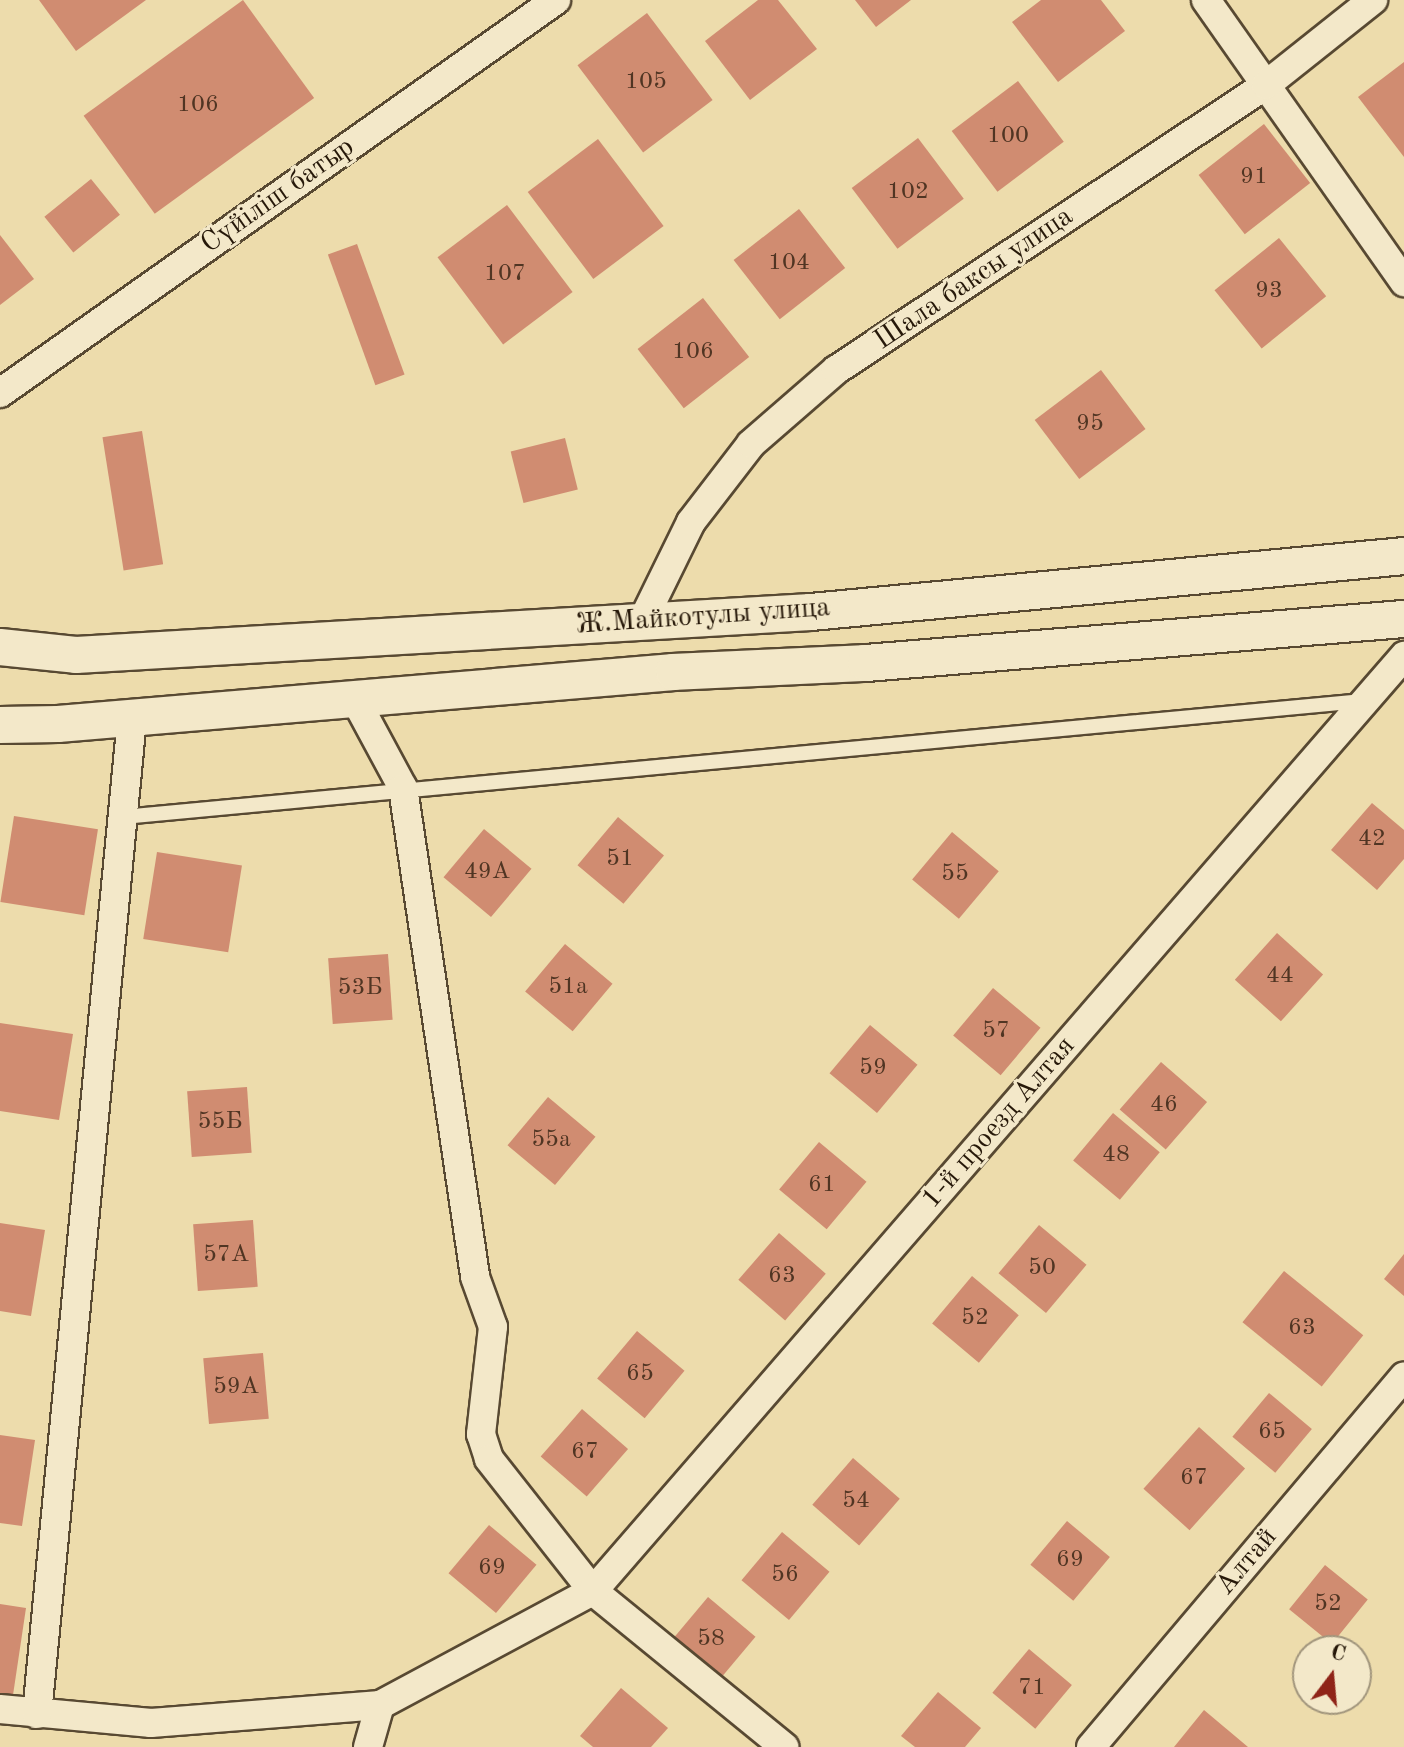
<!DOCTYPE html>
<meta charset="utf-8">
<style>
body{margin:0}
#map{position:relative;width:1404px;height:1747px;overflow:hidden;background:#eddcac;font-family:"Old Standard TT",serif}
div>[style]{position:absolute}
.building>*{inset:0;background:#d08c71;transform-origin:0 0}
.roads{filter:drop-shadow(2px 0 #584932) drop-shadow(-2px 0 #584932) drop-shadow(0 2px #584932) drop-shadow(0 -2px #584932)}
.service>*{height:14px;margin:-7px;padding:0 7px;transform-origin:7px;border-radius:7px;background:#f3e8c9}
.minor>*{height:28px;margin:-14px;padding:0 14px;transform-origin:14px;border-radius:14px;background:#f3e8c9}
.tertiary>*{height:36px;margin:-18px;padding:0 18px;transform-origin:18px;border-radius:18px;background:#f3e8c9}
span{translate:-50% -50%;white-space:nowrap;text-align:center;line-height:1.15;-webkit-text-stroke:6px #f3e8c9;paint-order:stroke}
.number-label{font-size:24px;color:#503523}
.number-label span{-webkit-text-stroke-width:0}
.street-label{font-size:28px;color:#261809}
.north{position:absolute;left:1292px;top:1635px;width:80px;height:80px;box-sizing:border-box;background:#f3e8c9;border:2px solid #a1957c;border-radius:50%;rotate:16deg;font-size:22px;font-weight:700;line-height:32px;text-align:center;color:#261809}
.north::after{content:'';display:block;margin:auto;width:28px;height:36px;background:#8f2418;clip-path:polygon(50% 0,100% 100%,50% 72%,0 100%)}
</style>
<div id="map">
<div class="building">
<div style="clip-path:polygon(39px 0,146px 0,76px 51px)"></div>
<div style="left:243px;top:0;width:121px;height:197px;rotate:54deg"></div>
<div style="clip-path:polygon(758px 0,778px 0,817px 49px,750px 100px,705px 41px)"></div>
<div style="clip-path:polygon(855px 0,911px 0,876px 27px)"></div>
<div style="clip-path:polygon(1041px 0,1101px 0,1125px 31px,1058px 82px,1012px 22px)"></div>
<div style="left:647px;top:13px;width:109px;height:87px;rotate:53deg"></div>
<div style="clip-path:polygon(1404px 62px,1404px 157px,1358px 97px)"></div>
<div style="left:1018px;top:81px;width:76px;height:83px;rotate:53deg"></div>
<div style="left:1264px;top:124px;width:75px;height:83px;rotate:52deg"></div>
<div style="left:918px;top:138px;width:76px;height:83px;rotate:53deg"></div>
<div style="left:598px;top:139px;width:109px;height:88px;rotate:53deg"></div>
<div style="left:91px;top:179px;width:46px;height:60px;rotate:51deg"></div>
<div style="left:507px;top:205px;width:109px;height:87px;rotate:53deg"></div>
<div style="left:799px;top:209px;width:75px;height:83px;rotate:52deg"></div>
<div style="clip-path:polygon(0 235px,34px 279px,0 305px)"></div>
<div style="left:1279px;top:238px;width:75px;height:83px;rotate:51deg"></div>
<div style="left:357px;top:244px;width:139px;height:31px;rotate:70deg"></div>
<div style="left:703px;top:298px;width:75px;height:83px;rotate:52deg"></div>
<div style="left:1101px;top:370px;width:74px;height:83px;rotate:53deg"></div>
<div style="left:142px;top:431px;width:135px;height:40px;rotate:81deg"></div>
<div style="left:565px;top:438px;width:53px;height:56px;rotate:76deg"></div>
<div style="clip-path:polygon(1372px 803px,1404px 830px,1404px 859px,1377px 890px,1331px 850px)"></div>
<div style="left:14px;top:816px;width:85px;height:87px;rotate:9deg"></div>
<div style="left:618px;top:817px;width:60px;height:63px;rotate:40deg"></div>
<div style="left:484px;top:829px;width:62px;height:63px;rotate:40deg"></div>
<div style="left:952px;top:832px;width:61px;height:62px;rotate:40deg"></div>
<div style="left:157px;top:852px;width:86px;height:88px;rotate:9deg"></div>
<div style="left:1277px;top:933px;width:62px;height:63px;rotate:42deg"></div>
<div style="left:565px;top:944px;width:62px;height:62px;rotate:40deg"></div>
<div style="left:388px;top:954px;width:66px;height:60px;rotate:86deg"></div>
<div style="left:993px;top:988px;width:62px;height:62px;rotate:40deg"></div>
<div style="clip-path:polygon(0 1023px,73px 1034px,59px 1120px,0 1111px)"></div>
<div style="left:870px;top:1025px;width:62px;height:63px;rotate:40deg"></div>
<div style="left:1161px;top:1062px;width:61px;height:63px;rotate:41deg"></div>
<div style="left:247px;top:1087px;width:66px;height:60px;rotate:86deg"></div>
<div style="left:548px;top:1097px;width:62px;height:63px;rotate:40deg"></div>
<div style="left:1113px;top:1113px;width:61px;height:62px;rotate:40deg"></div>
<div style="left:819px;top:1142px;width:62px;height:62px;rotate:40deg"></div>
<div style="left:253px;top:1220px;width:67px;height:60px;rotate:86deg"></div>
<div style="clip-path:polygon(0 1223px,45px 1230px,31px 1316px,0 1311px)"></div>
<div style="left:1039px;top:1225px;width:62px;height:63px;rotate:40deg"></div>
<div style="left:779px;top:1233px;width:62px;height:62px;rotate:41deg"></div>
<div style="clip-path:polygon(1404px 1254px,1404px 1296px,1384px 1279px)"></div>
<div style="left:1284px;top:1271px;width:102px;height:66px;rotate:39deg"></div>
<div style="left:972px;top:1276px;width:61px;height:62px;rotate:40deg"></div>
<div style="left:637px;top:1331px;width:62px;height:62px;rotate:40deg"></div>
<div style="left:263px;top:1353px;width:66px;height:60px;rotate:85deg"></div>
<div style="left:1269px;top:1393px;width:56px;height:57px;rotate:40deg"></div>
<div style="left:582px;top:1409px;width:61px;height:63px;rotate:41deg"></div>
<div style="left:1199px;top:1427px;width:62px;height:83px;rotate:42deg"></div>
<div style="clip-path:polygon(0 1435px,35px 1440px,22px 1526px,0 1523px)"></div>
<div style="left:853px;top:1458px;width:62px;height:62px;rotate:41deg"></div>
<div style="left:1067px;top:1521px;width:56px;height:57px;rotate:40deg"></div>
<div style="left:489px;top:1525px;width:62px;height:63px;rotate:40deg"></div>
<div style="left:782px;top:1532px;width:62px;height:63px;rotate:40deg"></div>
<div style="left:1325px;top:1565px;width:55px;height:57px;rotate:39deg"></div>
<div style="left:708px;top:1597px;width:62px;height:62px;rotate:40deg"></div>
<div style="clip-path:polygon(0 1604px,26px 1608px,13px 1695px,0 1693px)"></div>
<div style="left:1029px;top:1649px;width:56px;height:57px;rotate:40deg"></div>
<div style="clip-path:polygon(621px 1688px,668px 1728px,651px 1747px,593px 1747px,580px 1736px)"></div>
<div style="clip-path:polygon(938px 1692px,981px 1728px,965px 1747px,915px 1747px,901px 1736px)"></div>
<div style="clip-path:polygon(1204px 1710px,1248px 1747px,1174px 1747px)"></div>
</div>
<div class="roads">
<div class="service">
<div style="left:123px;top:817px;width:1243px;rotate:-5.35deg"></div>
</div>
<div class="minor">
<div style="left:1206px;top:0;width:345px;rotate:54.9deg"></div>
<div style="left:0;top:393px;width:681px;rotate:-35.25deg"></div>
<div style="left:642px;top:622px;width:111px;rotate:-63.9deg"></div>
<div style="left:691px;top:522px;width:98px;rotate:-52.4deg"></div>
<div style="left:751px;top:444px;width:113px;rotate:-41deg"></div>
<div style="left:836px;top:370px;width:516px;rotate:-33.54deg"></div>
<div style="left:1266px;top:85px;width:137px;rotate:-38.5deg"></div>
<div style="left:355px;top:699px;width:101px;rotate:61.7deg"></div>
<div style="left:403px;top:788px;width:494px;rotate:81.6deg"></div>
<div style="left:475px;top:1277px;width:53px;rotate:70.2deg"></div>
<div style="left:493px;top:1327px;width:108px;rotate:96.4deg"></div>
<div style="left:481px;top:1434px;width:26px;rotate:72deg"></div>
<div style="left:489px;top:1459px;width:168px;rotate:51.8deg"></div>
<div style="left:593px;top:1591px;width:247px;rotate:39.2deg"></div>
<div style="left:0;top:1709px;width:152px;rotate:5.3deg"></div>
<div style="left:151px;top:1723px;width:230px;rotate:-4.5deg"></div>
<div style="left:380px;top:1705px;width:242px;rotate:-28.2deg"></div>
<div style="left:593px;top:1591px;width:1238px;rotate:-49.06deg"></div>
<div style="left:37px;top:1714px;width:1001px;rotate:-84.55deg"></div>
<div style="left:368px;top:1747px;width:44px;rotate:-74.1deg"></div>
<div style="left:1091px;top:1747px;width:485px;rotate:-49.8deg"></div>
</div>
<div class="tertiary">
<div style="left:0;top:647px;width:76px;rotate:6deg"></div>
<div style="left:76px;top:655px;width:736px;rotate:-3.35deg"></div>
<div style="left:811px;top:612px;width:596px;rotate:-5.39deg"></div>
<div style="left:0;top:725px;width:58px;rotate:-1deg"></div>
<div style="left:58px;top:724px;width:618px;rotate:-4.83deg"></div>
<div style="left:674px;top:672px;width:192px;rotate:-2.7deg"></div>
<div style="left:866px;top:663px;width:540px;rotate:-4.68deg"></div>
</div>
</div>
<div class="number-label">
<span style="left:646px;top:83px">105</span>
<span style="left:198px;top:106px">106</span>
<span style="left:1008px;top:137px">100</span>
<span style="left:1254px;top:178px">91</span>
<span style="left:908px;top:193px">102</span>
<span style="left:789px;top:264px">104</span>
<span style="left:505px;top:275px">107</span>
<span style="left:1269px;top:292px">93</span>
<span style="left:693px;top:353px">106</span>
<span style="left:1090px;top:425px">95</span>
<span style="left:1372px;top:840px">42</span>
<span style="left:620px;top:860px">51</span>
<span style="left:487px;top:873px">49А</span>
<span style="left:955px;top:875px">55</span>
<span style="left:1280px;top:977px">44</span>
<span style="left:568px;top:988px">51а</span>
<span style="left:360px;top:989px">53Б</span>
<span style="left:996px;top:1032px">57</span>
<span style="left:873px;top:1069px">59</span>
<span style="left:1164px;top:1106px">46</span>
<span style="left:220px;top:1123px">55Б</span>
<span style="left:551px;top:1141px">55а</span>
<span style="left:1116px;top:1156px">48</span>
<span style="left:822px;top:1186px">61</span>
<span style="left:226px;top:1256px">57А</span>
<span style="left:1042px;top:1269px">50</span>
<span style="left:782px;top:1277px">63</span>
<span style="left:975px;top:1319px">52</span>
<span style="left:1302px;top:1329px">63</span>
<span style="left:640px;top:1375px">65</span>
<span style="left:236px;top:1388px">59А</span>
<span style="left:1272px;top:1433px">65</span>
<span style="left:585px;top:1453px">67</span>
<span style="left:1194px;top:1479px">67</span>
<span style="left:856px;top:1502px">54</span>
<span style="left:1070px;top:1561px">69</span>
<span style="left:492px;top:1569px">69</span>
<span style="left:785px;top:1576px">56</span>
<span style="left:1328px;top:1605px">52</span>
<span style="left:711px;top:1640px">58</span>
<span style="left:1032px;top:1689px">71</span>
</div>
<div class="street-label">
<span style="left:278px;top:196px;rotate:-35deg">Сүйіліш батыр</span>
<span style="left:974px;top:279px;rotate:-34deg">Шала баксы улица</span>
<span style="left:703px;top:617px;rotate:-4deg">Ж.Майкотулы улица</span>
<span style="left:999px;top:1123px;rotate:-49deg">1-й проезд Алтая</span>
<span style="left:1247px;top:1562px;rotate:-50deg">Алтай</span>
</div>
<div class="north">С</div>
</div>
